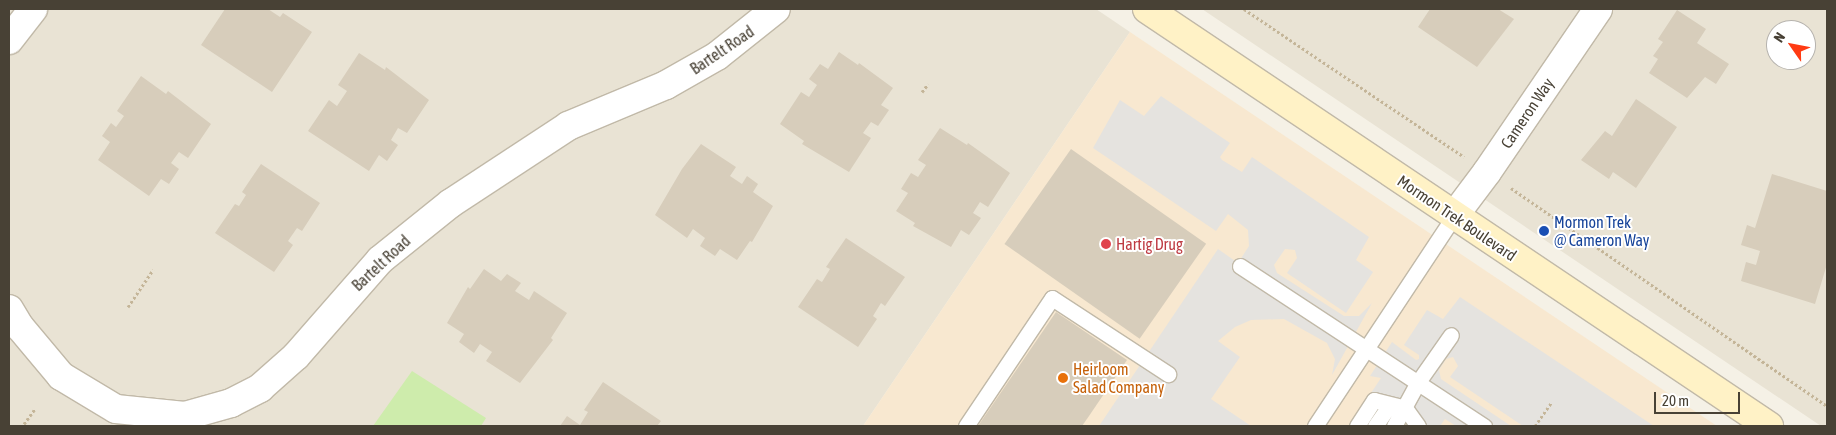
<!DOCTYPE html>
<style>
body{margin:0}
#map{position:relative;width:1836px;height:435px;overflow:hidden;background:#f5f1e6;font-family:"Asap Condensed",sans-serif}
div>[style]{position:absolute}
.residential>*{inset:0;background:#e9e3d4}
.commercial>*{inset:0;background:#f8e8d0}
.green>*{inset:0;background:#ceecac}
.parking>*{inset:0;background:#e5e3df}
.building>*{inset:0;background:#d7cdbb;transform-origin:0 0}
.path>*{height:3px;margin-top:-1.5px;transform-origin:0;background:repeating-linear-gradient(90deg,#c4b598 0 2.5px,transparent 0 5px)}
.roads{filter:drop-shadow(1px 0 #c1b9a8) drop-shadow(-1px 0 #c1b9a8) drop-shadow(0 1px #c1b9a8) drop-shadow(0 -1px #c1b9a8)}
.service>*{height:15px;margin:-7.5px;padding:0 7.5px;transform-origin:7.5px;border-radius:7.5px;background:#fff}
.minor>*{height:28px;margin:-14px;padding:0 14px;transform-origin:14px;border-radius:14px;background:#fff}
.secondary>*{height:28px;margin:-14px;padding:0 14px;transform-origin:14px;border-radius:14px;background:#fff2c6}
.dots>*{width:14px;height:14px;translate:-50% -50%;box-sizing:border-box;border:2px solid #fff;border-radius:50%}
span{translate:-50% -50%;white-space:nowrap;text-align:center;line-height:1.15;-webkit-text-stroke:4px #fff;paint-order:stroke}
.street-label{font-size:16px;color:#484135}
.transit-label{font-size:16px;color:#164399}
.left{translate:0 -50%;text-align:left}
.health-label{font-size:16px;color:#be3a42}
.food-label{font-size:16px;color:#c56008}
.frame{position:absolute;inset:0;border:10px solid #484135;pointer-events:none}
.north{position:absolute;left:1766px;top:20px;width:50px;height:50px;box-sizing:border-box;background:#fff;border:1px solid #b6b3ae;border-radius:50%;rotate:303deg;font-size:14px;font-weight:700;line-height:20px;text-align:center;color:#484135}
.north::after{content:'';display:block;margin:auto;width:18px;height:22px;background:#ff3b13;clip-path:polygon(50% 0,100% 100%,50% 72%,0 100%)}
.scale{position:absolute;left:1654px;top:392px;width:86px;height:22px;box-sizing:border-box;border:2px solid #484135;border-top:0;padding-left:6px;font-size:15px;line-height:18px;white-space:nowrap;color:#484135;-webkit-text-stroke:4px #fff;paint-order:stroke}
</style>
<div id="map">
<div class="residential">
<div style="clip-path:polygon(9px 9px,1096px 9px,1130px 32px,863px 426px,9px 426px)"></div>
<div style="clip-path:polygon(evenodd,1202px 9px,1827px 9px,1827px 426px,1821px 426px,1202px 9px,1776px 30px,1806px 30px,1806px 60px,1776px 60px,1776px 30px)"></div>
</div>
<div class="commercial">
<div style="clip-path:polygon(1130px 32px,1717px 426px,863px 426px)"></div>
</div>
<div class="green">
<div style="clip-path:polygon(412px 371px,486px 418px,481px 426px,373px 426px)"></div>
</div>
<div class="parking">
<div style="clip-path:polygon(1161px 96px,1230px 143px,1220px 157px,1222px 160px,1242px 172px,1252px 157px,1369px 237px,1356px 260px,1373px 272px,1346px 313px,1287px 273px,1297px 258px,1295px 250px,1285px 249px,1274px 265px,1277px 273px,1344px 316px,1359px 316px,1372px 303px,1332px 375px,1335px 359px,1327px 343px,1284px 319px,1251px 320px,1235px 327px,1218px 341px,1240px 357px,1211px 399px,1251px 426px,1099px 426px,1218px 249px,1238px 263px,1249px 246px,1248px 230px,1228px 214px,1216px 231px,1093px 148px,1120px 100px,1144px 116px)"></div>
<div style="clip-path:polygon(1460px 297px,1654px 426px,1523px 426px,1450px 377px,1458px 366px,1453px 357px,1446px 359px,1439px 370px,1441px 379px,1511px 426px,1456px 426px,1445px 419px,1440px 426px,1413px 426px,1369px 396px,1381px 378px,1370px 376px,1392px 342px,1416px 360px,1419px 359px,1419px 355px,1404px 345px,1427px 310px,1443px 319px)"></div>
</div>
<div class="building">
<div style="clip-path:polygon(225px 9px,268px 9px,280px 17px,283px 13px,312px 32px,272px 92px,201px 45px)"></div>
<div style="clip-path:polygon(1430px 9px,1498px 9px,1514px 19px,1477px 67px,1418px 27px)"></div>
<div style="clip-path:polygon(1677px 10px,1706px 29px,1697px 43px,1729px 64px,1716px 84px,1705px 77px,1687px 98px,1649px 73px,1658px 59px,1653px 56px,1663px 42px,1658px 39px)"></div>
<div style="clip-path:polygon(839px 52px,858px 65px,859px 63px,893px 88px,881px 105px,889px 110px,878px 126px,871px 122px,863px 133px,871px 138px,849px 172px,802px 144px,804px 141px,780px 124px,801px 92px,809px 97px,817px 85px,809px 79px,820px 64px,828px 69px)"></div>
<div style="clip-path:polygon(359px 53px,385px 70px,386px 67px,429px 100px,407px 133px,398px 128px,391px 140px,398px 145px,387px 161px,379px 155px,369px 171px,308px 131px,329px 100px,337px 106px,347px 91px,338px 85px)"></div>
<div style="clip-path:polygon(141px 76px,166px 94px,168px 91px,211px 124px,188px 158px,179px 152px,171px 163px,179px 169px,169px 184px,161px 179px,149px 196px,98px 160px,110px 142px,102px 136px,111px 123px,116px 127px,124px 116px,117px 111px)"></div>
<div style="clip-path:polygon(1636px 99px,1677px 127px,1636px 188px,1613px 172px,1609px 179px,1581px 160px,1605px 131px,1612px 136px)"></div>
<div style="clip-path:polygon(940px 128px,967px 145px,968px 143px,1010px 173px,988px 207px,980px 202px,973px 213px,981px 218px,969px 235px,961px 230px,951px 247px,913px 226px,915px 223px,896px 211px,908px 193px,901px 189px,911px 173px,918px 177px,926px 165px,918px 160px)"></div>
<div style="clip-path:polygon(701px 144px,736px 167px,730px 176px,742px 184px,747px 176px,758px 184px,753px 192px,773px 206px,752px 242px,750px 241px,737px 260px,720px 249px,715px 256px,700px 246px,705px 238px,693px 229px,687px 238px,655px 215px,682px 169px)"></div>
<div style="left:1071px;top:149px;width:165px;height:116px;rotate:35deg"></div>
<div style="clip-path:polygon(261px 164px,320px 203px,302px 231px,297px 228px,288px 241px,293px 245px,274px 272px,215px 233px,235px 204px,239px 206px,246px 195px,242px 192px)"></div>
<div style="clip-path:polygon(1772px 174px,1827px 191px,1827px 264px,1815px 304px,1741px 281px,1746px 262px,1756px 265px,1760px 251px,1741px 245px,1747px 225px,1755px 228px)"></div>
<div style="clip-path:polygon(846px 238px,905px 277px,885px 306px,881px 303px,873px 316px,877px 319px,858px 347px,798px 307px,817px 279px,822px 282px,830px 269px,826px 267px)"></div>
<div style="clip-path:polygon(484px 269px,501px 281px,507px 274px,521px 283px,515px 291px,529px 300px,534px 291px,567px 313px,551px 338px,553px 340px,520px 383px,486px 361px,492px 352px,480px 344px,474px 353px,459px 342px,464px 334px,447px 323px,468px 287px,470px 289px)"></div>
<div style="clip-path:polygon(1056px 312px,1127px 360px,1089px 416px,1082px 426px,978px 426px)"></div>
<div style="clip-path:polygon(603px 382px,661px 421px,657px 426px,560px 426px,567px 416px,580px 425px,588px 412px,584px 410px)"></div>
</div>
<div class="path">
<div style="left:1244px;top:9px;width:265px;rotate:33.9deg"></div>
<div style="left:922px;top:92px;width:10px;rotate:-53deg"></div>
<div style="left:1511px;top:188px;width:384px;rotate:34.6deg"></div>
<div style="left:128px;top:307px;width:45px;rotate:-56deg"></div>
<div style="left:24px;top:424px;width:19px;rotate:-54deg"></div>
<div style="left:1535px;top:426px;width:29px;rotate:-55deg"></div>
</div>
<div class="roads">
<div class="service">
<div style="left:1240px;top:266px;width:292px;rotate:33.3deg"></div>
<div style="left:966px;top:426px;width:154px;rotate:-56.1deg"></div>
<div style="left:1052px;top:298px;width:139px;rotate:33.2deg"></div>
<div style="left:1315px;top:426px;width:252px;rotate:-56.5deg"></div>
<div style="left:1357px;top:426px;width:31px;rotate:-57deg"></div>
<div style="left:1374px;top:400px;width:32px;rotate:14deg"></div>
<div style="left:1405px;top:408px;width:22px;rotate:54deg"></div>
<div style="left:1375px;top:426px;width:21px;rotate:-55deg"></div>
<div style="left:1387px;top:409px;width:14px;rotate:-4deg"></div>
<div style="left:1394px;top:426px;width:50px;rotate:-61.4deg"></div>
<div style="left:1418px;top:382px;width:57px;rotate:-54.9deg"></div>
</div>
<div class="minor">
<div style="left:9px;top:40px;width:39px;rotate:-52deg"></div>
<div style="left:1454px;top:216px;width:55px;rotate:-53.1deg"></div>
<div style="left:1487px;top:172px;width:197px;rotate:-55.7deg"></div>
<div style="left:9px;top:309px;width:21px;rotate:59deg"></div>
<div style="left:20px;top:327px;width:64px;rotate:50.1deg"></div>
<div style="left:61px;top:376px;width:64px;rotate:31deg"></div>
<div style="left:116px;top:409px;width:69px;rotate:5.8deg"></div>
<div style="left:185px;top:416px;width:48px;rotate:-15.8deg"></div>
<div style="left:231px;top:403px;width:33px;rotate:-27deg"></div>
<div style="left:260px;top:388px;width:48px;rotate:-41.6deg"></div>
<div style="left:296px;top:356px;width:128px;rotate:-48.8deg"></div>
<div style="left:380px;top:260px;width:91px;rotate:-38.8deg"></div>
<div style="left:451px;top:203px;width:140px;rotate:-33.3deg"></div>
<div style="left:568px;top:126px;width:106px;rotate:-22.7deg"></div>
<div style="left:666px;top:85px;width:59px;rotate:-29.6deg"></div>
<div style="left:717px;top:56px;width:75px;rotate:-38.5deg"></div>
</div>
<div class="secondary">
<div style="left:1147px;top:9px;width:749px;rotate:33.84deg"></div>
</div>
</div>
<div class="dots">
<div style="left:1544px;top:231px;background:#1a4fb4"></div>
<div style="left:1106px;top:244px;background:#e0444e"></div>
<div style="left:1063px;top:378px;background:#e8710a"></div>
</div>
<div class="street-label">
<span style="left:722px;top:50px;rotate:-34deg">Bartelt Road</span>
<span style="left:1527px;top:113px;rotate:-56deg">Cameron Way</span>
<span style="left:1457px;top:218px;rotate:34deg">Mormon Trek Boulevard</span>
<span style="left:381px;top:263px;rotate:-43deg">Bartelt Road</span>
</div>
<div class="transit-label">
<span class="left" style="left:1554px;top:231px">Mormon Trek<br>@ Cameron Way</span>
</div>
<div class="health-label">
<span class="left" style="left:1116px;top:244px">Hartig Drug</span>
</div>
<div class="food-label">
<span class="left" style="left:1073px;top:378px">Heirloom<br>Salad Company</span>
</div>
<div class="frame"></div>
<div class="north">N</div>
<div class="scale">20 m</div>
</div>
